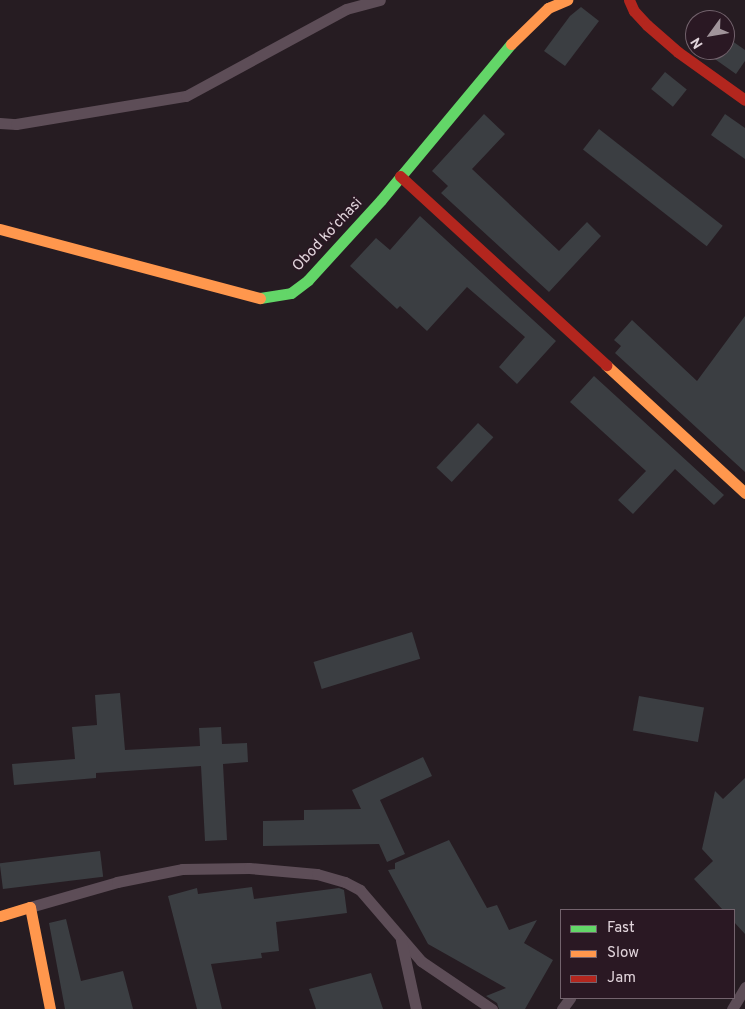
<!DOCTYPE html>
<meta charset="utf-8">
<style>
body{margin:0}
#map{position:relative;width:745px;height:1009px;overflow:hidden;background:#261c22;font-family:Overpass,sans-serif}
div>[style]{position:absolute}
.building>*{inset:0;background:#3b3e42;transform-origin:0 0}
.lane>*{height:11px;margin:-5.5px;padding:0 5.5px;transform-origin:5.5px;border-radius:5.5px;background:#5d4d57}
.fast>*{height:11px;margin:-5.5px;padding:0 5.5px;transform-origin:5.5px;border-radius:5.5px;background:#63d668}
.slow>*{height:11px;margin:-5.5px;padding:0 5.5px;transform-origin:5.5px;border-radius:5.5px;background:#ff974d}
.jam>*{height:11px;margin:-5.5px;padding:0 5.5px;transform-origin:5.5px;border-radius:5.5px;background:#b3261e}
span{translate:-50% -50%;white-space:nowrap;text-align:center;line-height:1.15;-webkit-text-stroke:4px #2a1823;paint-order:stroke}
.street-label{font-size:15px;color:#e1d4db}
.legend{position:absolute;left:560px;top:909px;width:175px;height:90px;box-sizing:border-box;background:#2a1823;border:1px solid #73636d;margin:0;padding:6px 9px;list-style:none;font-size:15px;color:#e1d4db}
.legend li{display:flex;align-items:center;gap:10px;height:25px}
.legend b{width:25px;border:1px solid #73636d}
.north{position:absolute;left:685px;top:10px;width:50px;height:50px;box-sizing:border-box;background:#2a1823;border:1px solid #73636d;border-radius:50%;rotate:238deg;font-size:14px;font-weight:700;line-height:20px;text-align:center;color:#e1d4db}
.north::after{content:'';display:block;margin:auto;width:18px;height:22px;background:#a0949a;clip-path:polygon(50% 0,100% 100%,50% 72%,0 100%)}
</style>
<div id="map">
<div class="building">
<div style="clip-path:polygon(581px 7px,599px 21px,565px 66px,544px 51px,570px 16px)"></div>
<div style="clip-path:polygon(725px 36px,745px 50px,745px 61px,736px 74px,702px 50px,725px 50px)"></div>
<div style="left:665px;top:72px;width:28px;height:22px;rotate:39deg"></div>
<div style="clip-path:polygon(484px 114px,505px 134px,472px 169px,559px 251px,587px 222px,601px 236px,549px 292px,441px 193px,448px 186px,432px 171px)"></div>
<div style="clip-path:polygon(725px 114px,745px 128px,745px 159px,711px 135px)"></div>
<div style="left:599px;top:129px;width:157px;height:26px;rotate:38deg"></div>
<div style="clip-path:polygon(420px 216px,556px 341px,517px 384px,499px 367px,525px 337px,467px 287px,427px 331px,400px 306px,397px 309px,350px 266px,376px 238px,390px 250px)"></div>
<div style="clip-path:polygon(745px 316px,745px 472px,615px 353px,621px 346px,614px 340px,632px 320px,697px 381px)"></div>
<div style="clip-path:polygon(594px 376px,724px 495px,714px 505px,675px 469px,633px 514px,618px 500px,646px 471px,570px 402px)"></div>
<div style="left:478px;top:423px;width:21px;height:61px;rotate:43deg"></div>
<div style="left:412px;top:632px;width:28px;height:103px;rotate:73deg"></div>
<div style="clip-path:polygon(120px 693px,125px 750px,200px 746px,199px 728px,221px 727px,222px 744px,247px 743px,248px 762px,223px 764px,227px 840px,205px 841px,201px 766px,96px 773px,96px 778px,14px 785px,12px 764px,75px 759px,72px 727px,97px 725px,95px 695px)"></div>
<div style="left:639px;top:696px;width:66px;height:35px;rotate:10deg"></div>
<div style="clip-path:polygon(423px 757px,432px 776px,380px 800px,405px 854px,387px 862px,379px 844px,263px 846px,263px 821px,304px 820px,304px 810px,361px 809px,352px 790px)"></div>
<div style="clip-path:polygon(745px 778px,745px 934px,734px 922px,734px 910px,723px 910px,694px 879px,713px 861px,702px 849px,715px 791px,723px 799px)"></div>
<div style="clip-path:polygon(449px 840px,487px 908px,497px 905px,509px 930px,537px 920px,524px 943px,553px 960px,525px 1009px,499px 1009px,497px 1003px,486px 996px,506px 988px,428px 944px,388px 870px,395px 869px,395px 863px)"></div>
<div style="left:100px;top:851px;width:26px;height:101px;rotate:83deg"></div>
<div style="clip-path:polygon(252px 887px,254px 899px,339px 888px,344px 890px,347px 913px,276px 922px,279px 951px,261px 953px,262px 958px,211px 964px,222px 1009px,197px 1009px,168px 896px,197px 888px,198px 894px)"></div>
<div style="clip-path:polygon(66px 919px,81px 981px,123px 971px,133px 1009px,65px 1009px,49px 923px)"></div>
<div style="clip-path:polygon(371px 973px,383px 1009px,316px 1009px,309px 989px)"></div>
</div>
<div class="lane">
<div style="left:0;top:123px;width:16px;rotate:4deg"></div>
<div style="left:16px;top:124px;width:172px;rotate:-9.4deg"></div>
<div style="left:186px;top:96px;width:182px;rotate:-28.5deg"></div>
<div style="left:346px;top:9px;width:35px;rotate:-15deg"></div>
<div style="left:30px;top:907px;width:91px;rotate:-16deg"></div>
<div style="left:117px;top:882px;width:66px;rotate:-11.3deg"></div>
<div style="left:182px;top:869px;width:67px;rotate:-0.9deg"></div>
<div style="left:249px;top:868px;width:68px;rotate:5deg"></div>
<div style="left:317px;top:874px;width:29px;rotate:16deg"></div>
<div style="left:345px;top:882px;width:17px;rotate:28deg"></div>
<div style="left:360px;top:890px;width:94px;rotate:49.3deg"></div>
<div style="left:421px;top:961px;width:86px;rotate:34.1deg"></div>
<div style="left:401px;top:940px;width:71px;rotate:77.7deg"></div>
<div style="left:562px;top:1009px;width:14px;rotate:-54deg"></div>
<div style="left:732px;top:1009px;width:26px;rotate:-59deg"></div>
</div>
<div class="fast">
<div style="left:260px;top:298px;width:31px;rotate:-9deg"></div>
<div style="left:291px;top:293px;width:21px;rotate:-37deg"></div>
<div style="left:308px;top:280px;width:108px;rotate:-47.6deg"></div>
<div style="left:381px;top:200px;width:203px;rotate:-50.2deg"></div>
</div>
<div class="slow">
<div style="left:511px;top:44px;width:52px;rotate:-44.2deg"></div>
<div style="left:548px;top:8px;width:21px;rotate:-23deg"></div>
<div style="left:0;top:229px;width:269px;rotate:14.9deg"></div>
<div style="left:606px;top:365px;width:189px;rotate:42.6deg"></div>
<div style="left:0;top:916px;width:31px;rotate:-17deg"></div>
<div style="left:30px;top:907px;width:104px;rotate:78.9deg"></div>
</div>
<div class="jam">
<div style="left:629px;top:0;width:12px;rotate:66deg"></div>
<div style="left:634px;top:11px;width:19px;rotate:47deg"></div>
<div style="left:647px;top:25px;width:41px;rotate:41.1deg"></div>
<div style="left:678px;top:52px;width:82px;rotate:35.6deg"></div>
<div style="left:400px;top:176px;width:280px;rotate:42.5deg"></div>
</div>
<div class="street-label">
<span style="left:328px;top:235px;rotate:-47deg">Obod koʻchasi</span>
</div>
<ul class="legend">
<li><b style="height:6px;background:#63d668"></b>Fast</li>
<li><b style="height:6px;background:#ff974d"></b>Slow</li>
<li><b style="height:6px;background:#b3261e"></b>Jam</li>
</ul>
<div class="north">N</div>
</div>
